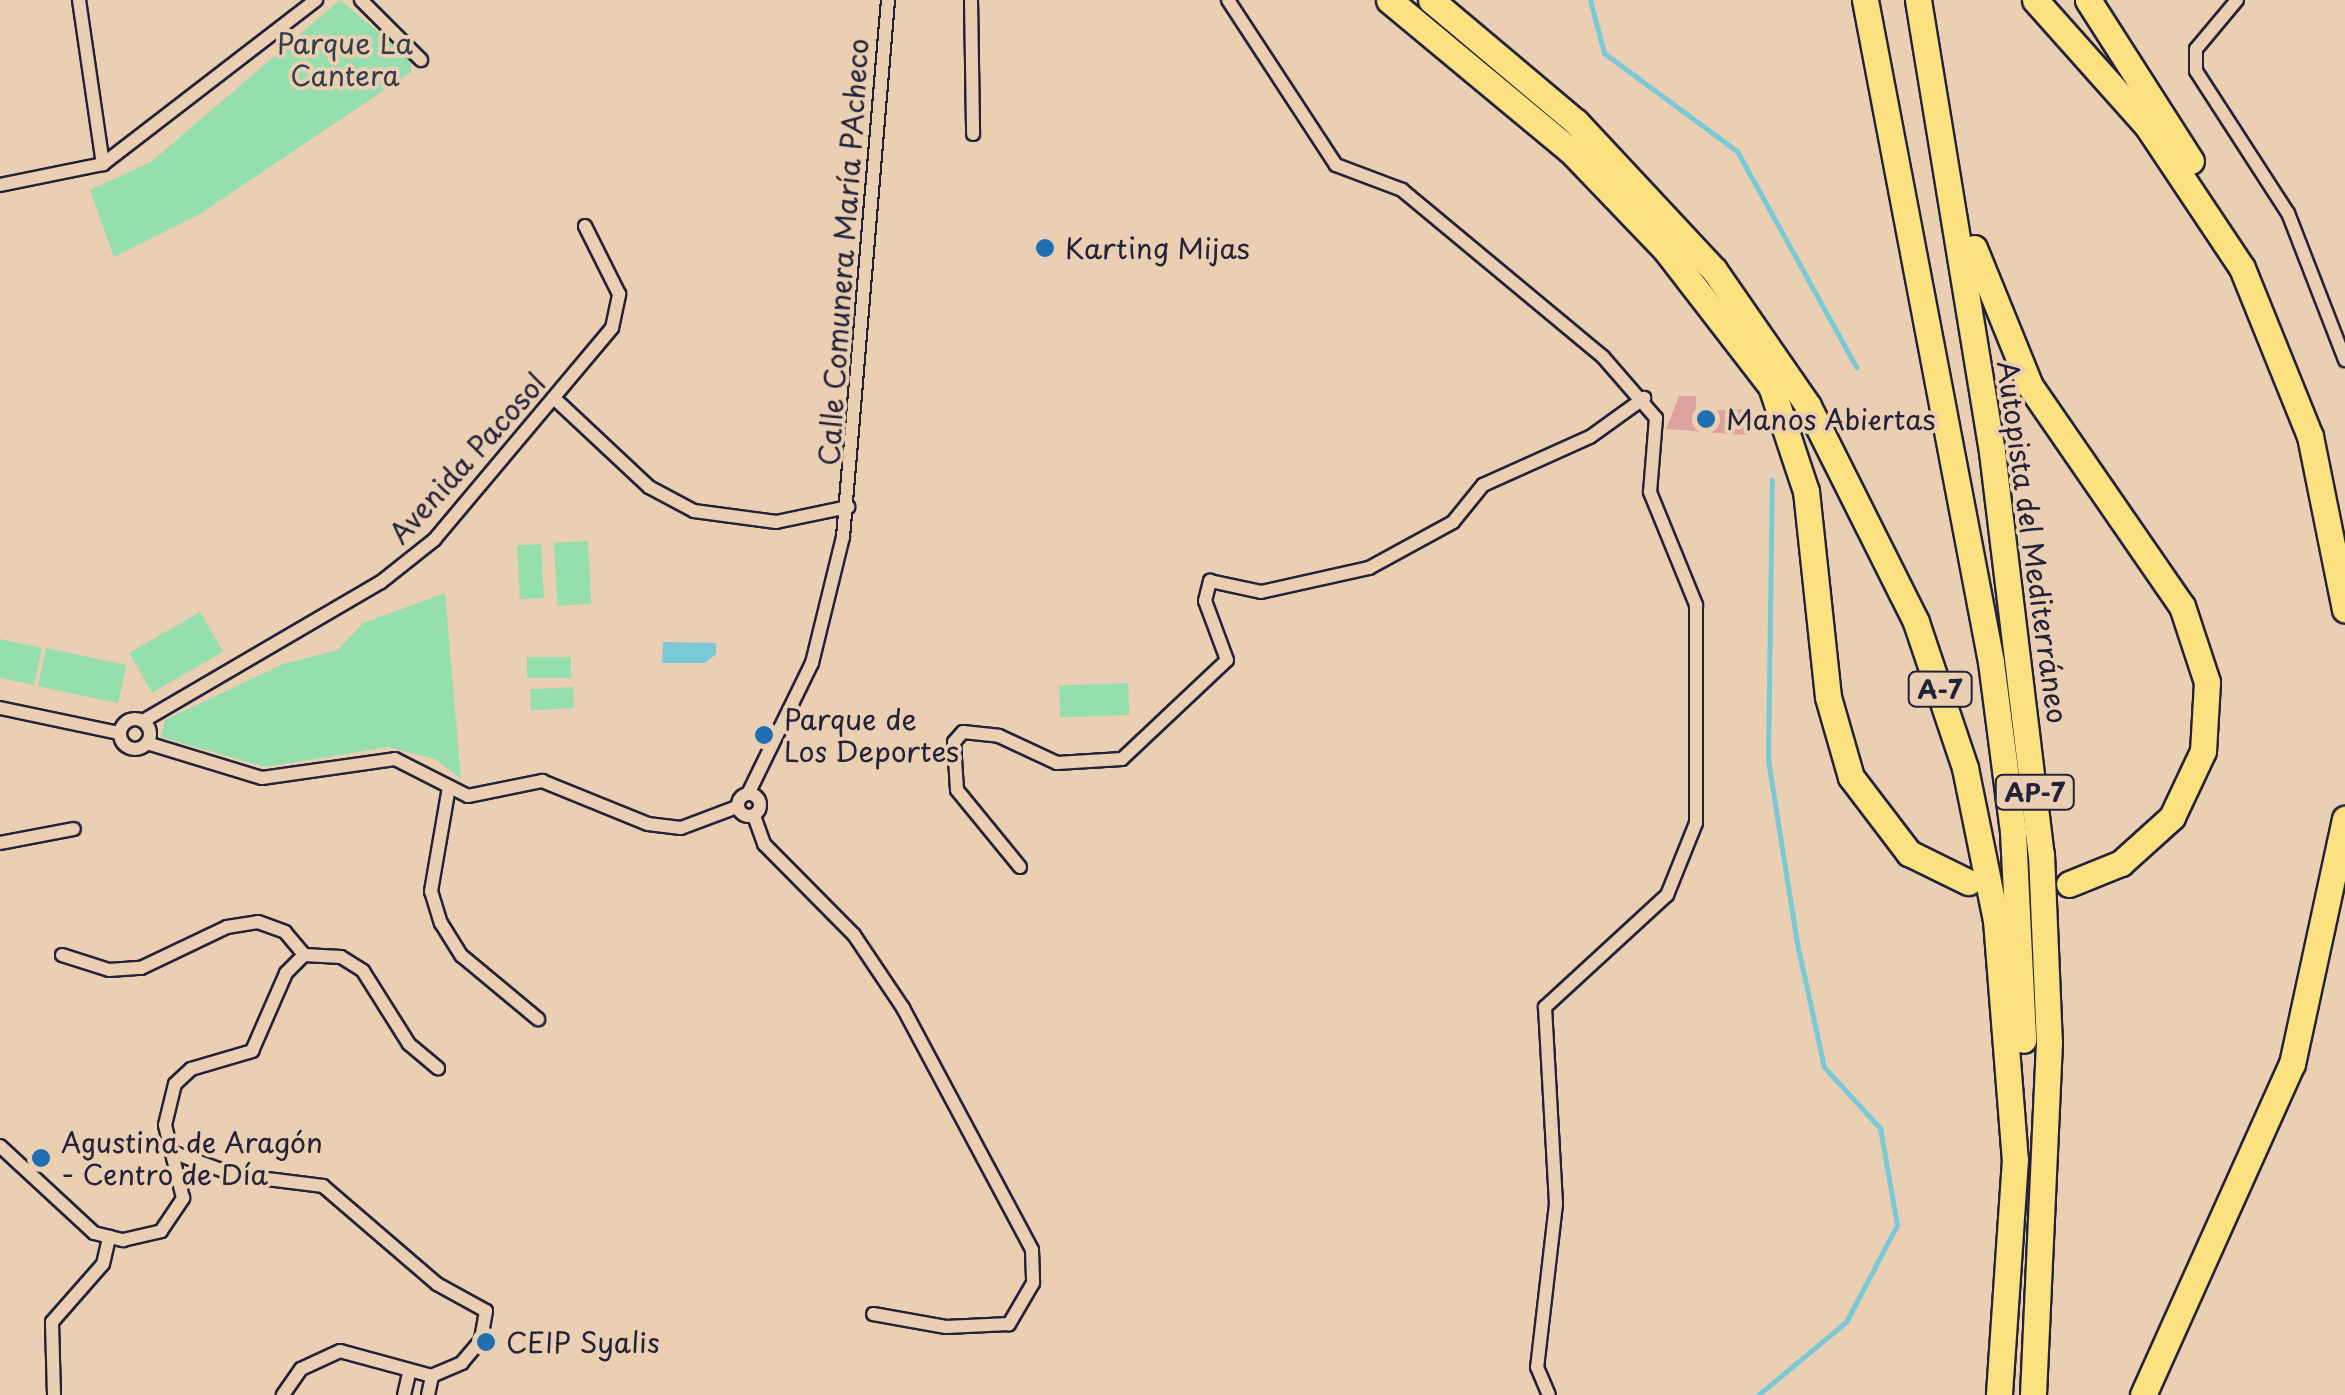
<!DOCTYPE html>
<meta charset="utf-8">
<style>
body{margin:0}
#map{position:relative;width:2345px;height:1395px;overflow:hidden;background:#ebcfb2;font-family:"Playpen Sans",sans-serif}
div>[style]{position:absolute}
.green>*{inset:0;background:#95dead;transform-origin:0 0}
.water>*{inset:0;background:#7ac9d7}
.stream>*{height:5px;margin:-2.5px;padding:0 2.5px;transform-origin:2.5px;border-radius:2.5px;background:#7ac9d7}
.building>*{inset:0;background:#dea3a1}
.roads{filter:drop-shadow(2px 0 #22223b) drop-shadow(-2px 0 #22223b) drop-shadow(0 2px #22223b) drop-shadow(0 -2px #22223b)}
.minor>*{height:12px;margin:-6px;padding:0 6px;transform-origin:6px;border-radius:6px;background:#ebcfb2}
.minor>.ring{margin:-6px;padding:0;box-sizing:content-box;background:none;border:12px solid #ebcfb2;border-radius:50%}
.motorway>*{height:25px;margin:-12.5px;padding:0 12.5px;transform-origin:12.5px;border-radius:12.5px;background:#fbe180}
.dots>*{width:28px;height:28px;translate:-50% -50%;box-sizing:border-box;border:5px solid #ebcfb2;border-radius:50%}
span{translate:-50% -50%;white-space:nowrap;text-align:center;line-height:1.15;-webkit-text-stroke:8px #ebcfb2;paint-order:stroke}
.shield-label span{padding:2px 8px;background:#ebcfb2;border:2px solid;border-radius:8px;-webkit-text-stroke-width:0}
.shield-label{font-size:25px;color:#22223b;font-weight:700}
.park-label{font-size:28px;color:#333e4c}
.poi-label{font-size:28px;color:#22223b}
.left{translate:0 -50%;text-align:left}
.street-label{font-size:28px;color:#22223b}
</style>
<div id="map">
<div class="green">
<div style="clip-path:polygon(340px 0,411px 59px,411px 72px,200px 214px,114px 257px,90px 190px,151px 162px)"></div>
<div style="left:588px;top:541px;width:63px;height:34px;rotate:87deg"></div>
<div style="left:541px;top:544px;width:54px;height:24px;rotate:87deg"></div>
<div style="clip-path:polygon(445px 593px,461px 779px,435px 759px,388px 747px,265px 767px,161px 737px,165px 720px,283px 664px,338px 650px,363px 623px)"></div>
<div style="left:200px;top:612px;width:46px;height:82px;rotate:60deg"></div>
<div style="clip-path:polygon(0 639px,42px 648px,34px 685px,0 678px)"></div>
<div style="left:46px;top:648px;width:82px;height:39px;rotate:12deg"></div>
<div style="left:571px;top:657px;width:21px;height:44px;rotate:90deg"></div>
<div style="left:1128px;top:683px;width:32px;height:69px;rotate:88deg"></div>
<div style="left:573px;top:687px;width:21px;height:43px;rotate:87deg"></div>
</div>
<div class="water">
<div style="clip-path:polygon(663px 642px,716px 643px,716px 654px,705px 663px,662px 663px)"></div>
</div>
<div class="stream">
<div style="left:1590px;top:0;width:55px;rotate:75.2deg"></div>
<div style="left:1604px;top:53px;width:165px;rotate:36.4deg"></div>
<div style="left:1737px;top:151px;width:247px;rotate:61.1deg"></div>
<div style="left:1758px;top:1395px;width:114px;rotate:-39.7deg"></div>
<div style="left:1846px;top:1322px;width:110px;rotate:-62.3deg"></div>
<div style="left:1897px;top:1225px;width:98px;rotate:-99.9deg"></div>
<div style="left:1880px;top:1128px;width:83px;rotate:-132.6deg"></div>
<div style="left:1824px;top:1067px;width:127px;rotate:-102.3deg"></div>
<div style="left:1797px;top:943px;width:185px;rotate:-99deg"></div>
<div style="left:1768px;top:760px;width:280px;rotate:-89.2deg"></div>
</div>
<div class="building">
<div style="clip-path:polygon(1679px 396px,1696px 396px,1696px 411px,1746px 409px,1747px 435px,1666px 429px)"></div>
</div>
<div class="roads">
<div class="minor">
<div style="left:79px;top:0;width:166px;rotate:81.7deg"></div>
<div style="left:361px;top:0;width:85px;rotate:45deg"></div>
<div style="left:971px;top:0;width:134px;rotate:89.1deg"></div>
<div style="left:1228px;top:0;width:197px;rotate:56.8deg"></div>
<div style="left:1336px;top:165px;width:71px;rotate:20.7deg"></div>
<div style="left:1402px;top:190px;width:261px;rotate:39.7deg"></div>
<div style="left:1603px;top:357px;width:81px;rotate:49deg"></div>
<div style="left:1656px;top:418px;width:74px;rotate:94.6deg"></div>
<div style="left:1650px;top:492px;width:122px;rotate:67.8deg"></div>
<div style="left:1696px;top:605px;width:218px;rotate:90deg"></div>
<div style="left:1696px;top:823px;width:78px;rotate:111.9deg"></div>
<div style="left:1667px;top:895px;width:166px;rotate:137.4deg"></div>
<div style="left:1545px;top:1007px;width:197px;rotate:86.8deg"></div>
<div style="left:1556px;top:1204px;width:164px;rotate:96.6deg"></div>
<div style="left:1537px;top:1367px;width:30px;rotate:67deg"></div>
<div style="left:2237px;top:0;width:64px;rotate:129.9deg"></div>
<div style="left:2196px;top:49px;width:22px;rotate:90deg"></div>
<div style="left:2196px;top:71px;width:169px;rotate:57.1deg"></div>
<div style="left:2288px;top:213px;width:158px;rotate:68.8deg"></div>
<div style="left:0;top:185px;width:105px;rotate:-11.5deg"></div>
<div style="left:103px;top:164px;width:269px;rotate:-37.6deg"></div>
<div style="left:555px;top:399px;width:129px;rotate:43.1deg"></div>
<div style="left:649px;top:487px;width:51px;rotate:28.1deg"></div>
<div style="left:694px;top:511px;width:83px;rotate:7.6deg"></div>
<div style="left:776px;top:522px;width:74px;rotate:-11.8deg"></div>
<div style="left:0;top:708px;width:122px;rotate:11.9deg"></div>
<div class="ring" style="left:120px;top:719px;width:18px;height:18px"></div>
<div style="left:143px;top:721px;width:276px;rotate:-30.3deg"></div>
<div style="left:381px;top:582px;width:68px;rotate:-38.4deg"></div>
<div style="left:434px;top:540px;width:277px;rotate:-50deg"></div>
<div style="left:612px;top:328px;width:35px;rotate:-78deg"></div>
<div style="left:619px;top:294px;width:76px;rotate:-116.6deg"></div>
<div style="left:147px;top:743px;width:120px;rotate:16.9deg"></div>
<div style="left:262px;top:778px;width:134px;rotate:-8.1deg"></div>
<div style="left:395px;top:759px;width:82px;rotate:26.9deg"></div>
<div style="left:468px;top:796px;width:76px;rotate:-11.5deg"></div>
<div style="left:542px;top:781px;width:114px;rotate:22.1deg"></div>
<div style="left:648px;top:824px;width:33px;rotate:7deg"></div>
<div style="left:681px;top:828px;width:60px;rotate:-20.6deg"></div>
<div style="left:449px;top:787px;width:106px;rotate:99.8deg"></div>
<div style="left:431px;top:891px;width:34px;rotate:73deg"></div>
<div style="left:441px;top:923px;width:39px;rotate:58deg"></div>
<div style="left:462px;top:956px;width:99px;rotate:39.7deg"></div>
<div class="ring" style="left:738px;top:794px;width:10px;height:10px"></div>
<div style="left:748px;top:794px;width:146px;rotate:-64deg"></div>
<div style="left:812px;top:663px;width:130px;rotate:-76.2deg"></div>
<div style="left:843px;top:537px;width:539px;rotate:-85.21deg"></div>
<div style="left:754px;top:816px;width:30px;rotate:70deg"></div>
<div style="left:764px;top:844px;width:128px;rotate:45.3deg"></div>
<div style="left:854px;top:935px;width:88px;rotate:56.1deg"></div>
<div style="left:903px;top:1008px;width:274px;rotate:61.9deg"></div>
<div style="left:1032px;top:1250px;width:33px;rotate:88deg"></div>
<div style="left:1033px;top:1283px;width:48px;rotate:120.3deg"></div>
<div style="left:1009px;top:1324px;width:63px;rotate:177.3deg"></div>
<div style="left:946px;top:1327px;width:74px;rotate:-169.9deg"></div>
<div style="left:0;top:843px;width:75px;rotate:-10.7deg"></div>
<div style="left:1020px;top:867px;width:99px;rotate:-129.3deg"></div>
<div style="left:957px;top:790px;width:48px;rotate:-93.6deg"></div>
<div style="left:954px;top:742px;width:13px;rotate:-48deg"></div>
<div style="left:963px;top:732px;width:36px;rotate:6deg"></div>
<div style="left:999px;top:736px;width:64px;rotate:25deg"></div>
<div style="left:1057px;top:763px;width:65px;rotate:-3.5deg"></div>
<div style="left:1122px;top:759px;width:144px;rotate:-43.3deg"></div>
<div style="left:1227px;top:660px;width:63px;rotate:-110.4deg"></div>
<div style="left:1205px;top:601px;width:21px;rotate:-76deg"></div>
<div style="left:1210px;top:581px;width:52px;rotate:12.2deg"></div>
<div style="left:1261px;top:592px;width:111px;rotate:-12.5deg"></div>
<div style="left:1369px;top:568px;width:96px;rotate:-28.7deg"></div>
<div style="left:1453px;top:522px;width:48px;rotate:-51deg"></div>
<div style="left:1483px;top:485px;width:117px;rotate:-24.2deg"></div>
<div style="left:1590px;top:437px;width:67px;rotate:-35.8deg"></div>
<div style="left:62px;top:955px;width:49px;rotate:17.7deg"></div>
<div style="left:109px;top:970px;width:32px;rotate:-4deg"></div>
<div style="left:141px;top:968px;width:95px;rotate:-25.5deg"></div>
<div style="left:227px;top:927px;width:31px;rotate:-9deg"></div>
<div style="left:258px;top:922px;width:29px;rotate:20deg"></div>
<div style="left:285px;top:932px;width:30px;rotate:50deg"></div>
<div style="left:304px;top:955px;width:37px;rotate:3deg"></div>
<div style="left:341px;top:957px;width:26px;rotate:32deg"></div>
<div style="left:363px;top:971px;width:86px;rotate:57.8deg"></div>
<div style="left:409px;top:1044px;width:38px;rotate:40deg"></div>
<div style="left:0;top:1146px;width:128px;rotate:42.8deg"></div>
<div style="left:94px;top:1233px;width:30px;rotate:14deg"></div>
<div style="left:123px;top:1240px;width:39px;rotate:-13deg"></div>
<div style="left:161px;top:1231px;width:40px;rotate:-56deg"></div>
<div style="left:183px;top:1198px;width:75px;rotate:-103.9deg"></div>
<div style="left:165px;top:1125px;width:42px;rotate:-76.3deg"></div>
<div style="left:175px;top:1084px;width:22px;rotate:-43deg"></div>
<div style="left:191px;top:1069px;width:64px;rotate:-16.4deg"></div>
<div style="left:252px;top:1051px;width:85px;rotate:-66.4deg"></div>
<div style="left:286px;top:973px;width:25px;rotate:-45deg"></div>
<div style="left:177px;top:1154px;width:62px;rotate:19.9deg"></div>
<div style="left:235px;top:1175px;width:89px;rotate:7.1deg"></div>
<div style="left:323px;top:1186px;width:150px;rotate:40.7deg"></div>
<div style="left:437px;top:1284px;width:56px;rotate:28.9deg"></div>
<div style="left:486px;top:1311px;width:29px;rotate:100deg"></div>
<div style="left:481px;top:1340px;width:30px;rotate:130deg"></div>
<div style="left:462px;top:1363px;width:33px;rotate:157deg"></div>
<div style="left:432px;top:1376px;width:95px;rotate:-164.8deg"></div>
<div style="left:340px;top:1351px;width:43px;rotate:155.2deg"></div>
<div style="left:301px;top:1369px;width:32px;rotate:125deg"></div>
<div style="left:54px;top:1395px;width:73px;rotate:-91.6deg"></div>
<div style="left:52px;top:1322px;width:77px;rotate:-48.7deg"></div>
<div style="left:103px;top:1264px;width:28px;rotate:-77deg"></div>
<div style="left:404px;top:1395px;width:22px;rotate:-77deg"></div>
<div style="left:428px;top:1395px;width:19px;rotate:-78deg"></div>
</div>
<div class="motorway">
<div style="left:1389px;top:0;width:238px;rotate:39.7deg"></div>
<div style="left:1572px;top:152px;width:134px;rotate:46.2deg"></div>
<div style="left:1665px;top:249px;width:173px;rotate:52.3deg"></div>
<div style="left:1771px;top:386px;width:111px;rotate:71.6deg"></div>
<div style="left:1806px;top:491px;width:207px;rotate:83.9deg"></div>
<div style="left:1828px;top:697px;width:83px;rotate:74deg"></div>
<div style="left:1851px;top:777px;width:96px;rotate:52.7deg"></div>
<div style="left:1909px;top:853px;width:66px;rotate:26.2deg"></div>
<div style="left:1431px;top:0;width:189px;rotate:40.1deg"></div>
<div style="left:1576px;top:122px;width:202px;rotate:47deg"></div>
<div style="left:1714px;top:270px;width:165px;rotate:55.3deg"></div>
<div style="left:1808px;top:406px;width:241px;rotate:63.4deg"></div>
<div style="left:1916px;top:622px;width:154px;rotate:71.4deg"></div>
<div style="left:1965px;top:768px;width:155px;rotate:78.5deg"></div>
<div style="left:1996px;top:920px;width:240px;rotate:85.5deg"></div>
<div style="left:2015px;top:1159px;width:237px;rotate:93.9deg"></div>
<div style="left:1865px;top:0;width:674px;rotate:79.22deg"></div>
<div style="left:1991px;top:662px;width:171px;rotate:82.6deg"></div>
<div style="left:2013px;top:832px;width:208px;rotate:87.2deg"></div>
<div style="left:1918px;top:0;width:458px;rotate:80.7deg"></div>
<div style="left:1992px;top:452px;width:405px;rotate:83.1deg"></div>
<div style="left:2041px;top:854px;width:188px;rotate:87.6deg"></div>
<div style="left:2049px;top:1042px;width:353px;rotate:92.6deg"></div>
<div style="left:2035px;top:0;width:170px;rotate:48.3deg"></div>
<div style="left:2148px;top:127px;width:169px;rotate:56.3deg"></div>
<div style="left:2242px;top:268px;width:181px;rotate:68deg"></div>
<div style="left:2310px;top:436px;width:177px;rotate:78.6deg"></div>
<div style="left:2088px;top:0;width:191px;rotate:57.4deg"></div>
<div style="left:1974px;top:248px;width:149px;rotate:67.9deg"></div>
<div style="left:2030px;top:386px;width:267px;rotate:55.4deg"></div>
<div style="left:2182px;top:606px;width:80px;rotate:71.8deg"></div>
<div style="left:2207px;top:682px;width:69px;rotate:93.3deg"></div>
<div style="left:2203px;top:751px;width:73px;rotate:115.2deg"></div>
<div style="left:2172px;top:817px;width:69px;rotate:138deg"></div>
<div style="left:2121px;top:863px;width:56px;rotate:158deg"></div>
<div style="left:2143px;top:1395px;width:363px;rotate:-65.8deg"></div>
<div style="left:2292px;top:1064px;width:251px;rotate:-77.8deg"></div>
</div>
</div>
<div class="dots">
<div style="left:1045px;top:248px;background:#1f6fb2"></div>
<div style="left:1706px;top:419px;background:#1f6fb2"></div>
<div style="left:764px;top:735px;background:#1f6fb2"></div>
<div style="left:41px;top:1158px;background:#1f6fb2"></div>
<div style="left:486px;top:1342px;background:#1f6fb2"></div>
</div>
<div class="shield-label">
<span style="left:1940px;top:689px">A-7</span>
<span style="left:2035px;top:792px">AP-7</span>
</div>
<div class="park-label">
<span style="left:345px;top:59px">Parque La<br>Cantera</span>
</div>
<div class="poi-label">
<span class="left" style="left:1065px;top:248px">Karting Mijas</span>
<span class="left" style="left:1726px;top:419px">Manos Abiertas</span>
<span class="left" style="left:784px;top:735px">Parque de<br>Los Deportes</span>
<span class="left" style="left:61px;top:1158px">Agustina de Aragón<br>- Centro de Día</span>
<span class="left" style="left:506px;top:1342px">CEIP Syalis</span>
</div>
<div class="street-label">
<span style="left:843px;top:252px;rotate:-86deg">Calle Comunera María PAcheco</span>
<span style="left:467px;top:458px;rotate:-48deg">Avenida Pacosol</span>
<span style="left:2033px;top:542px;rotate:82deg">Autopista del Mediterráneo</span>
</div>
</div>
